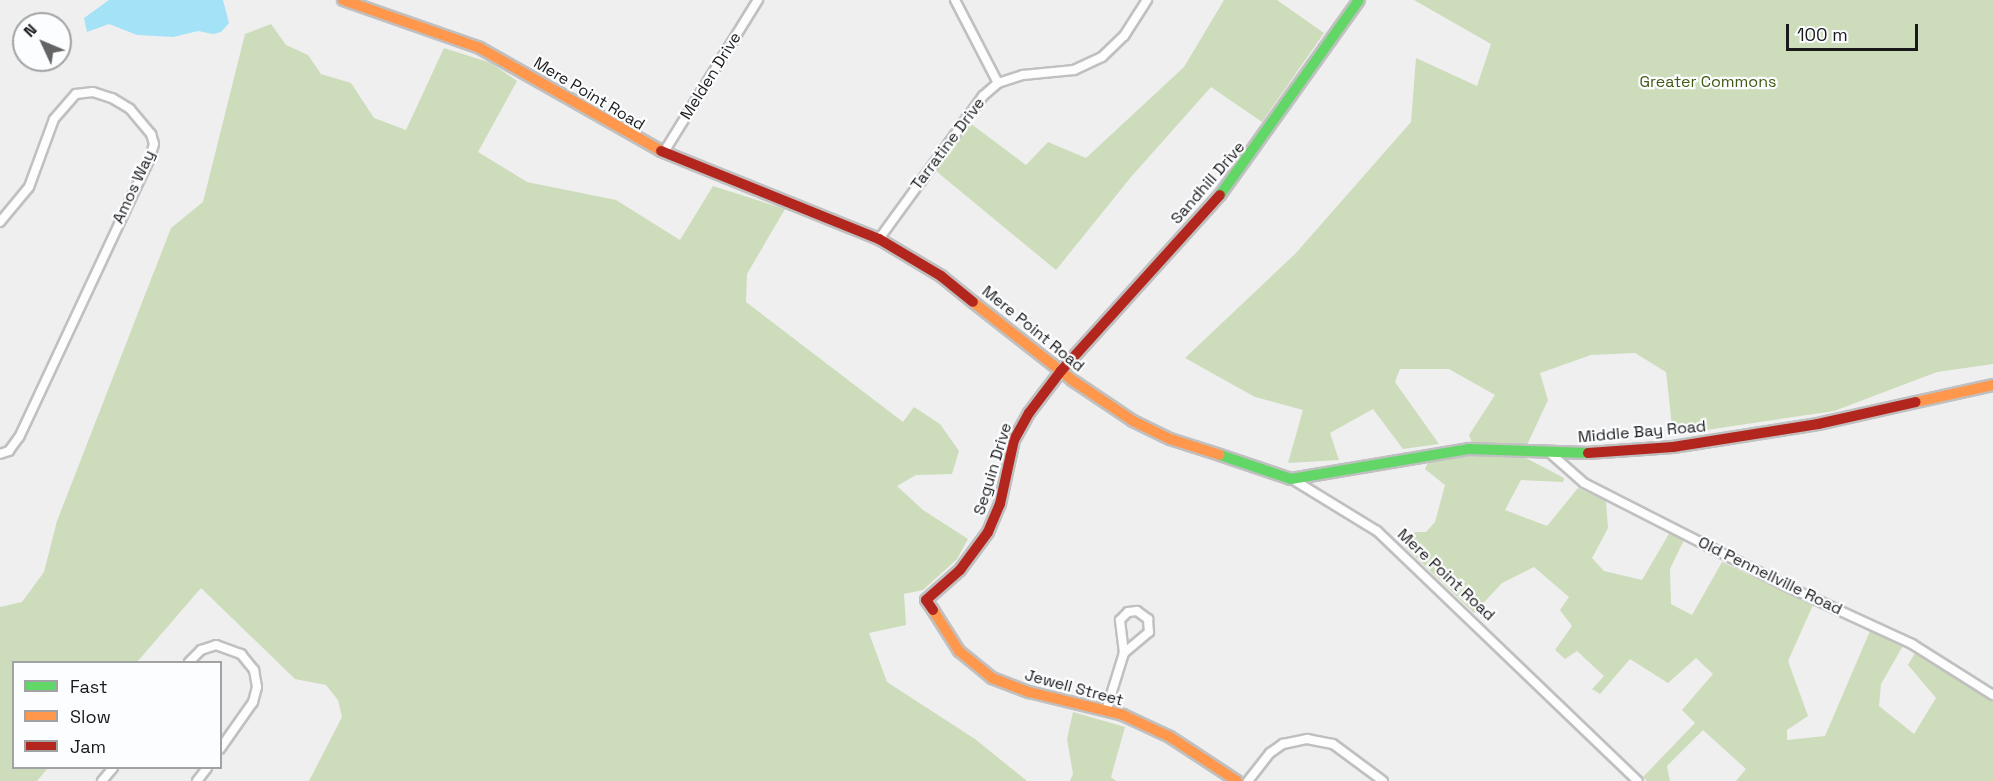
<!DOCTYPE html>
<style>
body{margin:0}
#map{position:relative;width:1993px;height:781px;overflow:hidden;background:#efeff0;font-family:"Space Grotesk",sans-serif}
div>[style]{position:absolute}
.green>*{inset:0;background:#cddcba}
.water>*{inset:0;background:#a4e2f7}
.roads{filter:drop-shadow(2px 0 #c0c0c1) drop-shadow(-2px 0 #c0c0c1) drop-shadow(0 2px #c0c0c1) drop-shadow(0 -2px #c0c0c1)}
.street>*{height:8px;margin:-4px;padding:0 4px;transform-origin:4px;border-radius:4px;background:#fdfdfd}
.fast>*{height:10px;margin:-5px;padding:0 5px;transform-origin:5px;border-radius:5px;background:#63d668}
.slow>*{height:10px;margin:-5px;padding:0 5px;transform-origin:5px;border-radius:5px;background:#ff974d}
.jam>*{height:10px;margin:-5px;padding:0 5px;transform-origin:5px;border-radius:5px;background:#b3261e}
span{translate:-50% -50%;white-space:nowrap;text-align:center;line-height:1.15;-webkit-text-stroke:4.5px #fcfdff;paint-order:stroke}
.street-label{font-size:16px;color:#19191a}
.park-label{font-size:16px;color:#425b13}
.legend{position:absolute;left:12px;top:661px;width:210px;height:108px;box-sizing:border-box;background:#fcfdff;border:2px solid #a1a2a3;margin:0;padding:8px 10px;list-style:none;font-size:18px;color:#19191a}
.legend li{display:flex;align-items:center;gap:12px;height:30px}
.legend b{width:30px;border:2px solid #a1a2a3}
.north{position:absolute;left:12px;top:12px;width:60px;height:60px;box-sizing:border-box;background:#fcfdff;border:2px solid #a1a2a3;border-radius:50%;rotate:314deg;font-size:16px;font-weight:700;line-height:24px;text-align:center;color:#19191a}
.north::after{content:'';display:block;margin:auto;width:21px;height:27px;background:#646465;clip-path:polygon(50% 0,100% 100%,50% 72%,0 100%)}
.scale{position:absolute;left:1786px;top:24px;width:132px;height:27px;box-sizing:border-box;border:3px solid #19191a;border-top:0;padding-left:8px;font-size:18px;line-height:21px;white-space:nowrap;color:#19191a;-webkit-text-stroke:4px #fcfdff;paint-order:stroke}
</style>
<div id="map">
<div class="green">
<div style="clip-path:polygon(1224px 0,1277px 0,1324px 33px,1262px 122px,1211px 87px,1131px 177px,1056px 270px,936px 171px,970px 123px,1026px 165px,1048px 142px,1086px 158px,1184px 67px)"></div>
<div style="clip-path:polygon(1414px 0,1993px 0,1993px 364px,1937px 372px,1834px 411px,1673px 435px,1666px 372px,1635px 353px,1591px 355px,1540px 373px,1548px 400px,1527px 445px,1472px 443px,1469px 435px,1495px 395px,1449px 369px,1400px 369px,1395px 382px,1439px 444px,1403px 449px,1373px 409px,1330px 433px,1339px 460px,1288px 463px,1303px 410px,1255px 397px,1185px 358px,1296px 253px,1411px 122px,1416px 58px,1477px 86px,1491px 44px)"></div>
<div style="clip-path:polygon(271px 24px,286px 45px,308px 55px,321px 74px,351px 83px,374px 118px,406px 130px,444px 48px,491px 63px,517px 81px,478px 152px,527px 182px,616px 200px,680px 240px,713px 186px,785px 209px,747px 274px,746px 302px,903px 422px,914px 407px,940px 424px,959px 451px,952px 474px,916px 475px,897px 486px,923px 510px,968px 539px,957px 559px,923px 590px,904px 594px,906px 625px,869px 633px,887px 682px,975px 739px,1027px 781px,309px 781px,342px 717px,338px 700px,326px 685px,295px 679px,201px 588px,137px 662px,14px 662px,14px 768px,48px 768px,37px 781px,0 781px,0 607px,22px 602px,44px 572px,57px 521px,171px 228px,203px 202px,245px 34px)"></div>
<div style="clip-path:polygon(1470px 456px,1526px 458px,1564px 478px,1563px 482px,1521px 480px,1505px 510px,1547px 526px,1578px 488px,1606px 501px,1608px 528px,1592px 558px,1604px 571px,1642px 580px,1670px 532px,1684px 540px,1670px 569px,1671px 604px,1692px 615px,1722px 562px,1813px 605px,1788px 661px,1808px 716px,1787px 730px,1787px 740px,1825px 736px,1870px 631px,1904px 644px,1881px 684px,1879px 706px,1914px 734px,1936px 698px,1908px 665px,1915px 653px,1993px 702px,1993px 781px,1736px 781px,1746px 769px,1703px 730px,1667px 766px,1670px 781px,1647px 781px,1643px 777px,1695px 723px,1682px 710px,1713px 674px,1696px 658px,1668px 683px,1630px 659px,1600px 694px,1592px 689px,1604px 676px,1577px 651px,1565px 659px,1555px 650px,1572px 626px,1560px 610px,1569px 597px,1534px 567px,1502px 583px,1474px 613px,1403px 545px,1415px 532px,1426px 532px,1435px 522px,1445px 485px,1425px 469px,1428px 463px)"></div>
<div style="clip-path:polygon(1073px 712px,1125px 727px,1111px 777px,1116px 781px,1070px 781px,1073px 774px,1067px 739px)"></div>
</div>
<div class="water">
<div style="clip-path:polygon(109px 0,223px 0,229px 23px,221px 32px,213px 34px,198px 31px,173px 37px,137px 35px,109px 24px,87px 32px,84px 18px)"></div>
</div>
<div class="roads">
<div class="street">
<div style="left:955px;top:0;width:93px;rotate:62.6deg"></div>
<div style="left:664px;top:152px;width:179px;rotate:-58.3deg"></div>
<div style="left:0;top:222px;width:45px;rotate:-50.4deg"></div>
<div style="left:29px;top:187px;width:72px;rotate:-69.8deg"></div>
<div style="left:54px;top:119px;width:33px;rotate:-49deg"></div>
<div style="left:76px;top:94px;width:17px;rotate:-7deg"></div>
<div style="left:93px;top:92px;width:20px;rotate:18deg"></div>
<div style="left:112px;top:98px;width:21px;rotate:31deg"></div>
<div style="left:130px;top:109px;width:33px;rotate:50deg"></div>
<div style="left:151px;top:134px;width:10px;rotate:73deg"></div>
<div style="left:154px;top:144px;width:17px;rotate:107deg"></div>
<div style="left:149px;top:160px;width:306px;rotate:115.1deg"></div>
<div style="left:19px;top:437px;width:17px;rotate:126deg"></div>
<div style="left:9px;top:451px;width:9px;rotate:162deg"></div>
<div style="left:879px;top:239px;width:177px;rotate:-54deg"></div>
<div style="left:983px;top:96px;width:20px;rotate:-41deg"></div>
<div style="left:998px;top:83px;width:26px;rotate:-18deg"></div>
<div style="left:1023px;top:75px;width:51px;rotate:-5.6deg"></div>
<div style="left:1074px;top:70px;width:31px;rotate:-25deg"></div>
<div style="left:1102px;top:57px;width:30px;rotate:-44deg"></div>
<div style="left:1124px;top:36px;width:43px;rotate:-57.4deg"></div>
<div style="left:1550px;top:453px;width:45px;rotate:41.4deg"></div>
<div style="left:1584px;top:483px;width:225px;rotate:27deg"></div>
<div style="left:1784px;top:585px;width:141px;rotate:24.7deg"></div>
<div style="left:1912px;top:644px;width:96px;rotate:32.2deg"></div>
<div style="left:1292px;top:479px;width:100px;rotate:31.5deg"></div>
<div style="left:1377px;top:531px;width:361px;rotate:43.8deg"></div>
<div style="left:1137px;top:611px;width:14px;rotate:36deg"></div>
<div style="left:1148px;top:619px;width:13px;rotate:86deg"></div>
<div style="left:1149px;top:632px;width:33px;rotate:140deg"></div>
<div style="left:1124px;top:653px;width:33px;rotate:-97deg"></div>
<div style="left:1120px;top:620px;width:11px;rotate:-45deg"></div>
<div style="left:1128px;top:612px;width:9px;rotate:-6deg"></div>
<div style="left:189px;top:662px;width:17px;rotate:-45deg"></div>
<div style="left:201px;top:650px;width:16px;rotate:-18deg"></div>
<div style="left:216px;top:645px;width:27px;rotate:20deg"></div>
<div style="left:241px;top:654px;width:21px;rotate:51deg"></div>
<div style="left:254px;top:670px;width:17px;rotate:80deg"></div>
<div style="left:257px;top:687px;width:16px;rotate:105deg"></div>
<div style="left:253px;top:702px;width:57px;rotate:125.1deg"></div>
<div style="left:1106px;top:711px;width:61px;rotate:-72.8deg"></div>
<div style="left:102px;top:781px;width:17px;rotate:-50deg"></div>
<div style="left:197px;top:781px;width:16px;rotate:-52deg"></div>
<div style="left:1248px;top:781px;width:36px;rotate:-52deg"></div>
<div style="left:1270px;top:753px;width:16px;rotate:-35deg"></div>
<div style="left:1283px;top:744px;width:25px;rotate:-12deg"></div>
<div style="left:1307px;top:739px;width:26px;rotate:11deg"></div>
<div style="left:1333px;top:744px;width:62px;rotate:36.5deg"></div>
</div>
<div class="fast">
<div style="left:1220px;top:195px;width:239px;rotate:-54.5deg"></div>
<div style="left:1220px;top:455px;width:75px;rotate:18.7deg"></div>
<div style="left:1291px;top:479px;width:181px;rotate:-9.6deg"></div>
<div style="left:1469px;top:449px;width:119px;rotate:1.9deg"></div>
</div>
<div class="slow">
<div style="left:343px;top:0;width:145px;rotate:19.3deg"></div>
<div style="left:480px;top:48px;width:208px;rotate:29.6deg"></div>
<div style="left:973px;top:302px;width:126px;rotate:38.2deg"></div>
<div style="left:1072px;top:380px;width:73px;rotate:33.9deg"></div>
<div style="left:1133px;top:421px;width:41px;rotate:25.9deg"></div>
<div style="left:1170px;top:439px;width:52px;rotate:17.7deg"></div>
<div style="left:1916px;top:402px;width:79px;rotate:-12.4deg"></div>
<div style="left:933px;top:610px;width:49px;rotate:57.6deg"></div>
<div style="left:959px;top:651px;width:43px;rotate:39.3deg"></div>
<div style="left:992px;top:678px;width:40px;rotate:21deg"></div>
<div style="left:1029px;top:692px;width:97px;rotate:13.7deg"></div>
<div style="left:1123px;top:715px;width:52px;rotate:25.1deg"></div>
<div style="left:1170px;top:737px;width:80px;rotate:33.3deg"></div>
</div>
<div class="jam">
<div style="left:661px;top:151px;width:235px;rotate:22deg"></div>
<div style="left:879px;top:239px;width:72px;rotate:30.8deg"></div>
<div style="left:941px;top:276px;width:41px;rotate:39.1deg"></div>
<div style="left:1588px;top:453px;width:85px;rotate:-4deg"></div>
<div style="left:1673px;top:447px;width:147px;rotate:-9deg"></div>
<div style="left:1818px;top:424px;width:100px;rotate:-12.7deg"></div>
<div style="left:933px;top:610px;width:12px;rotate:-125deg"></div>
<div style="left:926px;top:600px;width:45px;rotate:-41.4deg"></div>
<div style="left:960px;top:570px;width:47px;rotate:-53.6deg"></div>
<div style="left:988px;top:532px;width:30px;rotate:-67deg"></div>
<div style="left:1000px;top:504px;width:66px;rotate:-77.7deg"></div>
<div style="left:1014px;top:440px;width:31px;rotate:-61deg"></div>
<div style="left:1029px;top:413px;width:53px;rotate:-52.7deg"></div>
<div style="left:1061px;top:371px;width:237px;rotate:-47.9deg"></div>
</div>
</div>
<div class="street-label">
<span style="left:711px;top:76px;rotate:-58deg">Melden Drive</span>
<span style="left:589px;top:94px;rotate:31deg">Mere Point Road</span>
<span style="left:948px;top:144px;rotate:-53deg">Tarratine Drive</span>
<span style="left:1208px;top:183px;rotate:-49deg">Sandhill Drive</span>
<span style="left:134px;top:187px;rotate:-65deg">Amos Way</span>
<span style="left:1033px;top:329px;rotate:39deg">Mere Point Road</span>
<span style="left:1642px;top:432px;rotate:-5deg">Middle Bay Road</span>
<span style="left:993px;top:469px;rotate:-73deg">Seguin Drive</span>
<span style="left:1446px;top:575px;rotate:43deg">Mere Point Road</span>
<span style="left:1770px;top:576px;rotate:26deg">Old Pennellville Road</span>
<span style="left:1074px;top:688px;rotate:15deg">Jewell Street</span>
</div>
<div class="park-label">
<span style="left:1708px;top:82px">Greater Commons</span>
</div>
<ul class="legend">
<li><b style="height:8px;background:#63d668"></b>Fast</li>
<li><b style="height:8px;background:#ff974d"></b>Slow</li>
<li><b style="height:8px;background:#b3261e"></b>Jam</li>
</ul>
<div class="north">N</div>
<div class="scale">100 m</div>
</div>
